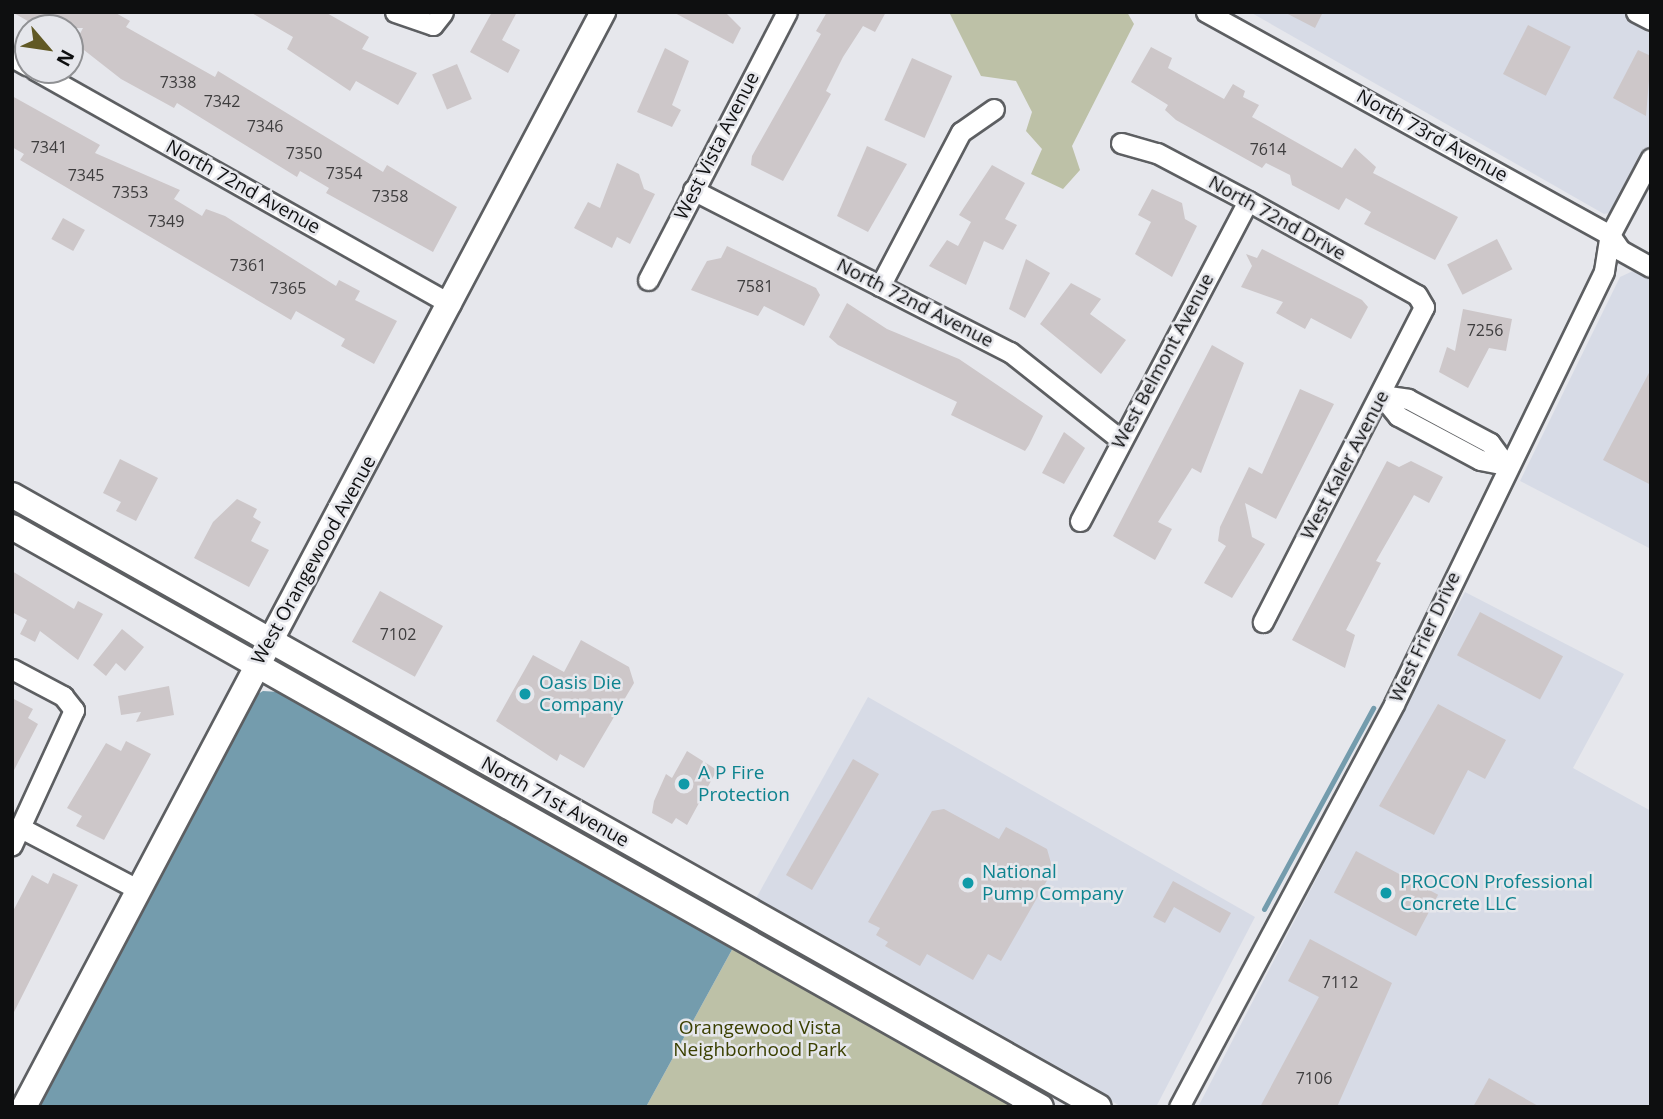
<!DOCTYPE html>
<style>
body{margin:0}
#map{position:relative;width:1663px;height:1119px;overflow:hidden;background:#e6e7ec;font-family:"Open Sans",sans-serif}
div>[style]{position:absolute}
.built>*{inset:0;background:#d7dbe6}
.green>*{inset:0;background:#bdc1a7}
.water>*{inset:0;background:#749cad}
.stream>*{height:5px;margin:-2.5px;padding:0 2.5px;transform-origin:2.5px;border-radius:2.5px;background:#749cad}
.building>*{inset:0;background:#cdc7c9;transform-origin:0 0}
.roads{filter:drop-shadow(2px 0 #5d5f62) drop-shadow(-2px 0 #5d5f62) drop-shadow(0 2px #5d5f62) drop-shadow(0 -2px #5d5f62)}
.minor>*{height:19px;margin:-9.5px;padding:0 9.5px;transform-origin:9.5px;border-radius:9.5px;background:#fff}
.tertiary>*{height:24px;margin:-12px;padding:0 12px;transform-origin:12px;border-radius:12px;background:#fff}
.dots>*{width:19px;height:19px;translate:-50% -50%;box-sizing:border-box;border:4px solid #e6e7ec;border-radius:50%}
span{translate:-50% -50%;white-space:nowrap;text-align:center;line-height:1.15;-webkit-text-stroke:5px #e6e7ec;paint-order:stroke}
.number-label{font-size:16px;color:#3e3d3e}
.number-label span{-webkit-text-stroke-width:0}
.street-label{font-size:19px;color:#0e0f10}
.culture-label{font-size:19px;color:#0d838f}
.left{translate:0 -50%;text-align:left}
.park-label{font-size:19px;color:#3b4000}
.frame{position:absolute;inset:0;border:14px solid #0e0f10;pointer-events:none}
.north{position:absolute;left:14px;top:14px;width:70px;height:70px;box-sizing:border-box;background:#e6e7ec;border:2px solid #909194;border-radius:50%;rotate:119deg;font-size:19px;font-weight:700;line-height:28px;text-align:center;color:#0e0f10}
.north::after{content:'';display:block;margin:auto;width:24px;height:32px;background:#615925;clip-path:polygon(50% 0,100% 100%,50% 72%,0 100%)}
</style>
<div id="map">
<div class="built">
<div style="clip-path:polygon(1250px 12px,1651px 12px,1651px 149px,1615px 212px,1604px 214px)"></div>
<div style="clip-path:polygon(1635px 270px,1651px 278px,1651px 549px,1520px 481px,1620px 277px)"></div>
<div style="clip-path:polygon(1465px 592px,1624px 674px,1573px 768px,1651px 811px,1651px 1107px,1198px 1107px)"></div>
<div style="clip-path:polygon(868px 697px,1255px 917px,1156px 1107px,1122px 1107px,754px 902px)"></div>
</div>
<div class="green">
<div style="clip-path:polygon(949px 12px,1127px 12px,1134px 24px,1072px 146px,1080px 170px,1063px 189px,1031px 174px,1042px 149px,1026px 131px,1032px 112px,1016px 81px,981px 76px)"></div>
<div style="clip-path:polygon(734px 946px,1019px 1107px,646px 1107px)"></div>
</div>
<div class="water">
<div style="clip-path:polygon(263px 691px,279px 692px,734px 946px,646px 1107px,40px 1107px,251px 698px)"></div>
</div>
<div class="stream">
<div style="left:1264px;top:909px;width:229px;rotate:-61.5deg"></div>
</div>
<div class="building">
<div style="clip-path:polygon(12px 12px,114px 12px,130px 21px,126px 27px,215px 77px,218px 71px,383px 172px,387px 165px,457px 207px,433px 252px,326px 193px,329px 188px,300px 171px,297px 177px,177px 103px,174px 108px,121px 79px,75px 43px,83px 28px,40px 28px)"></div>
<div style="clip-path:polygon(250px 12px,325px 12px,369px 37px,362px 49px,417px 73px,398px 105px,356px 81px,350px 91px,287px 49px,293px 37px)"></div>
<div style="clip-path:polygon(492px 12px,517px 12px,502px 40px,520px 50px,508px 73px,470px 52px)"></div>
<div style="clip-path:polygon(673px 12px,725px 12px,741px 28px,733px 44px)"></div>
<div style="clip-path:polygon(827px 12px,886px 12px,875px 32px,863px 26px,843px 57px,826px 91px,831px 94px,783px 181px,751px 165px,752px 156px,821px 34px,816px 31px)"></div>
<div style="clip-path:polygon(1284px 12px,1323px 12px,1315px 28px)"></div>
<div style="left:1528px;top:25px;width:48px;height:55px;rotate:27deg"></div>
<div style="clip-path:polygon(1151px 47px,1172px 58px,1168px 68px,1224px 99px,1233px 84px,1245px 91px,1243px 97px,1259px 105px,1252px 117px,1342px 168px,1355px 148px,1376px 167px,1373px 173px,1458px 217px,1435px 260px,1364px 224px,1371px 212px,1346px 198px,1339px 210px,1292px 185px,1290px 175px,1266px 163px,1262px 168px,1176px 120px,1165px 110px,1168px 105px,1131px 82px)"></div>
<div style="clip-path:polygon(665px 48px,689px 61px,672px 105px,681px 110px,672px 127px,637px 112px)"></div>
<div style="clip-path:polygon(1638px 50px,1651px 56px,1646px 116px,1613px 98px)"></div>
<div style="left:912px;top:58px;width:44px;height:68px;rotate:24deg"></div>
<div style="left:457px;top:64px;width:38px;height:27px;rotate:67deg"></div>
<div style="clip-path:polygon(12px 96px,100px 145px,95px 153px,180px 190px,174px 199px,202px 216px,206px 209px,225px 216px,336px 286px,339px 280px,360px 291px,355px 300px,397px 321px,374px 364px,341px 346px,345px 339px,296px 311px,291px 320px,20px 160px,24px 154px,12px 147px)"></div>
<div style="clip-path:polygon(867px 146px,907px 164px,868px 232px,837px 216px)"></div>
<div style="clip-path:polygon(617px 163px,639px 174px,644px 189px,655px 194px,630px 244px,617px 237px,612px 248px,574px 228px,588px 202px,600px 208px)"></div>
<div style="clip-path:polygon(992px 165px,1025px 183px,1005px 219px,1017px 225px,1003px 250px,984px 241px,966px 285px,929px 266px,947px 240px,958px 246px,971px 222px,959px 215px)"></div>
<div style="clip-path:polygon(1152px 189px,1182px 203px,1185px 219px,1197px 226px,1172px 277px,1135px 254px,1151px 222px,1138px 215px)"></div>
<div style="left:63px;top:218px;width:25px;height:24px;rotate:29deg"></div>
<div style="left:1497px;top:239px;width:34px;height:56px;rotate:63deg"></div>
<div style="clip-path:polygon(727px 246px,816px 288px,820px 295px,804px 326px,764px 306px,758px 316px,691px 290px,707px 261px,721px 258px)"></div>
<div style="clip-path:polygon(1262px 249px,1362px 300px,1368px 307px,1351px 339px,1311px 318px,1305px 329px,1276px 313px,1283px 302px,1241px 287px,1252px 266px,1246px 254px,1257px 258px)"></div>
<div style="clip-path:polygon(1026px 259px,1050px 273px,1025px 318px,1009px 309px)"></div>
<div style="clip-path:polygon(1071px 283px,1101px 299px,1090px 314px,1126px 340px,1101px 374px,1040px 324px)"></div>
<div style="clip-path:polygon(847px 303px,887px 329px,959px 359px,1043px 416px,1029px 445px,1025px 451px,951px 415px,957px 402px,838px 345px,829px 337px)"></div>
<div style="clip-path:polygon(1463px 309px,1512px 319px,1506px 351px,1489px 348px,1468px 388px,1439px 372px,1447px 347px,1455px 351px)"></div>
<div style="clip-path:polygon(1212px 345px,1244px 363px,1201px 473px,1192px 468px,1158px 522px,1172px 529px,1155px 560px,1113px 536px)"></div>
<div style="clip-path:polygon(1651px 369px,1651px 485px,1603px 460px)"></div>
<div style="clip-path:polygon(1300px 389px,1334px 404px,1276px 519px,1245px 503px,1252px 537px,1265px 544px,1232px 598px,1204px 583px,1226px 546px,1218px 541px,1220px 527px,1249px 467px,1262px 474px)"></div>
<div style="clip-path:polygon(1064px 432px,1085px 448px,1064px 484px,1042px 473px)"></div>
<div style="clip-path:polygon(120px 459px,158px 478px,136px 521px,116px 511px,121px 502px,103px 493px)"></div>
<div style="clip-path:polygon(1387px 461px,1399px 467px,1411px 461px,1443px 477px,1429px 503px,1414px 495px,1376px 561px,1381px 563px,1346px 630px,1355px 635px,1345px 668px,1292px 640px)"></div>
<div style="clip-path:polygon(237px 499px,257px 509px,253px 517px,261px 522px,251px 541px,269px 550px,249px 587px,194px 558px,213px 522px)"></div>
<div style="clip-path:polygon(12px 571px,74px 609px,78px 601px,103px 614px,78px 660px,40px 631px,35px 642px,20px 634px,27px 620px,12px 612px)"></div>
<div style="left:380px;top:591px;width:72px;height:58px;rotate:29deg"></div>
<div style="left:1480px;top:612px;width:94px;height:49px;rotate:28deg"></div>
<div style="clip-path:polygon(122px 629px,144px 647px,125px 671px,116px 663px,106px 676px,93px 665px)"></div>
<div style="clip-path:polygon(581px 640px,629px 667px,634px 683px,584px 768px,560px 754px,557px 761px,496px 721px,533px 655px,564px 672px)"></div>
<div style="clip-path:polygon(169px 686px,174px 715px,136px 722px,141px 712px,121px 715px,118px 696px)"></div>
<div style="clip-path:polygon(12px 698px,33px 709px,28px 718px,38px 724px,12px 774px)"></div>
<div style="clip-path:polygon(1438px 704px,1506px 740px,1485px 779px,1468px 770px,1434px 835px,1379px 806px)"></div>
<div style="clip-path:polygon(126px 741px,151px 754px,104px 840px,76px 826px,82px 816px,67px 808px,106px 743px,121px 751px)"></div>
<div style="clip-path:polygon(687px 751px,717px 770px,687px 825px,676px 818px,672px 824px,652px 813px,654px 801px,666px 774px,672px 778px)"></div>
<div style="left:853px;top:759px;width:30px;height:134px;rotate:30deg"></div>
<div style="clip-path:polygon(944px 809px,999px 839px,1006px 827px,1047px 849px,1053px 870px,1001px 961px,988px 954px,973px 980px,927px 954px,920px 966px,885px 946px,888px 942px,876px 935px,880px 928px,868px 922px,932px 811px)"></div>
<div style="left:1356px;top:851px;width:93px;height:47px;rotate:28deg"></div>
<div style="clip-path:polygon(53px 873px,78px 885px,12px 1016px,12px 913px,32px 875px,48px 884px)"></div>
<div style="clip-path:polygon(1173px 881px,1231px 913px,1220px 933px,1174px 907px,1165px 923px,1153px 917px)"></div>
<div style="clip-path:polygon(1310px 939px,1392px 983px,1337px 1107px,1260px 1107px,1319px 997px,1288px 981px)"></div>
<div style="clip-path:polygon(1489px 1078px,1540px 1107px,1473px 1107px)"></div>
</div>
<div class="roads">
<div class="minor">
<div style="left:395px;top:12px;width:40px;rotate:18.9deg"></div>
<div style="left:433px;top:25px;width:16px;rotate:-52deg"></div>
<div style="left:1206px;top:12px;width:461px;rotate:28.9deg"></div>
<div style="left:1610px;top:235px;width:18px;rotate:56deg"></div>
<div style="left:1620px;top:250px;width:35px;rotate:29deg"></div>
<div style="left:1636px;top:12px;width:17px;rotate:28deg"></div>
<div style="left:12px;top:57px;width:18px;rotate:29deg"></div>
<div style="left:35px;top:70px;width:477px;rotate:29.4deg"></div>
<div style="left:1121px;top:143px;width:37px;rotate:16deg"></div>
<div style="left:1157px;top:153px;width:103px;rotate:27.8deg"></div>
<div style="left:1248px;top:201px;width:193px;rotate:29.1deg"></div>
<div style="left:1417px;top:295px;width:14px;rotate:60deg"></div>
<div style="left:1424px;top:307px;width:354px;rotate:117.1deg"></div>
<div style="left:693px;top:190px;width:356px;rotate:27.1deg"></div>
<div style="left:1010px;top:352px;width:142px;rotate:38.4deg"></div>
<div style="left:648px;top:280px;width:302px;rotate:-62.6deg"></div>
<div style="left:880px;top:286px;width:174px;rotate:-62.3deg"></div>
<div style="left:961px;top:132px;width:40px;rotate:-34.9deg"></div>
<div style="left:1381px;top:395px;width:27px;rotate:8deg"></div>
<div style="left:1408px;top:399px;width:93px;rotate:28.2deg"></div>
<div style="left:1490px;top:443px;width:27px;rotate:54deg"></div>
<div style="left:1381px;top:395px;width:27px;rotate:51deg"></div>
<div style="left:1398px;top:416px;width:93px;rotate:28.2deg"></div>
<div style="left:1480px;top:460px;width:26px;rotate:11deg"></div>
<div style="left:1080px;top:521px;width:361px;rotate:-62.3deg"></div>
<div style="left:12px;top:669px;width:58px;rotate:27.9deg"></div>
<div style="left:63px;top:696px;width:18px;rotate:52deg"></div>
<div style="left:74px;top:710px;width:149px;rotate:114.7deg"></div>
<div style="left:21px;top:828px;width:131px;rotate:27.7deg"></div>
<div style="left:1179px;top:1107px;width:457px;rotate:-61.9deg"></div>
<div style="left:1394px;top:704px;width:481px;rotate:-64.1deg"></div>
<div style="left:1604px;top:271px;width:36px;rotate:-81deg"></div>
<div style="left:1610px;top:235px;width:87px;rotate:-62deg"></div>
</div>
<div class="tertiary">
<div style="left:12px;top:495px;width:1247px;rotate:29.38deg"></div>
<div style="left:12px;top:527px;width:1181px;rotate:29.41deg"></div>
<div style="left:24px;top:1107px;width:1239px;rotate:-62.13deg"></div>
</div>
</div>
<div class="dots">
<div style="left:525px;top:694px;background:#0f9aa8"></div>
<div style="left:684px;top:784px;background:#0f9aa8"></div>
<div style="left:968px;top:883px;background:#0f9aa8"></div>
<div style="left:1386px;top:893px;background:#0f9aa8"></div>
</div>
<div class="number-label">
<span style="left:178px;top:82px">7338</span>
<span style="left:222px;top:101px">7342</span>
<span style="left:265px;top:126px">7346</span>
<span style="left:49px;top:147px">7341</span>
<span style="left:1268px;top:149px">7614</span>
<span style="left:304px;top:153px">7350</span>
<span style="left:344px;top:173px">7354</span>
<span style="left:86px;top:175px">7345</span>
<span style="left:130px;top:192px">7353</span>
<span style="left:390px;top:196px">7358</span>
<span style="left:166px;top:221px">7349</span>
<span style="left:248px;top:265px">7361</span>
<span style="left:755px;top:286px">7581</span>
<span style="left:288px;top:288px">7365</span>
<span style="left:1485px;top:330px">7256</span>
<span style="left:398px;top:634px">7102</span>
<span style="left:1340px;top:982px">7112</span>
<span style="left:1314px;top:1078px">7106</span>
</div>
<div class="street-label">
<span style="left:1432px;top:136px;rotate:29deg">North 73rd Avenue</span>
<span style="left:717px;top:146px;rotate:-63deg">West Vista Avenue</span>
<span style="left:243px;top:187px;rotate:29deg">North 72nd Avenue</span>
<span style="left:1277px;top:218px;rotate:29deg">North 72nd Drive</span>
<span style="left:915px;top:303px;rotate:27deg">North 72nd Avenue</span>
<span style="left:1163px;top:361px;rotate:-62deg">West Belmont Avenue</span>
<span style="left:1345px;top:465px;rotate:-62deg">West Kaler Avenue</span>
<span style="left:314px;top:560px;rotate:-61deg">West Orangewood Avenue</span>
<span style="left:1425px;top:637px;rotate:-65deg">West Frier Drive</span>
<span style="left:555px;top:802px;rotate:29deg">North 71st Avenue</span>
</div>
<div class="culture-label">
<span class="left" style="left:539px;top:694px">Oasis Die<br>Company</span>
<span class="left" style="left:698px;top:784px">A P Fire<br>Protection</span>
<span class="left" style="left:982px;top:883px">National<br>Pump Company</span>
<span class="left" style="left:1400px;top:893px">PROCON Professional<br>Concrete LLC</span>
</div>
<div class="park-label">
<span style="left:760px;top:1039px">Orangewood Vista<br>Neighborhood Park</span>
</div>
<div class="frame"></div>
<div class="north">N</div>
</div>
